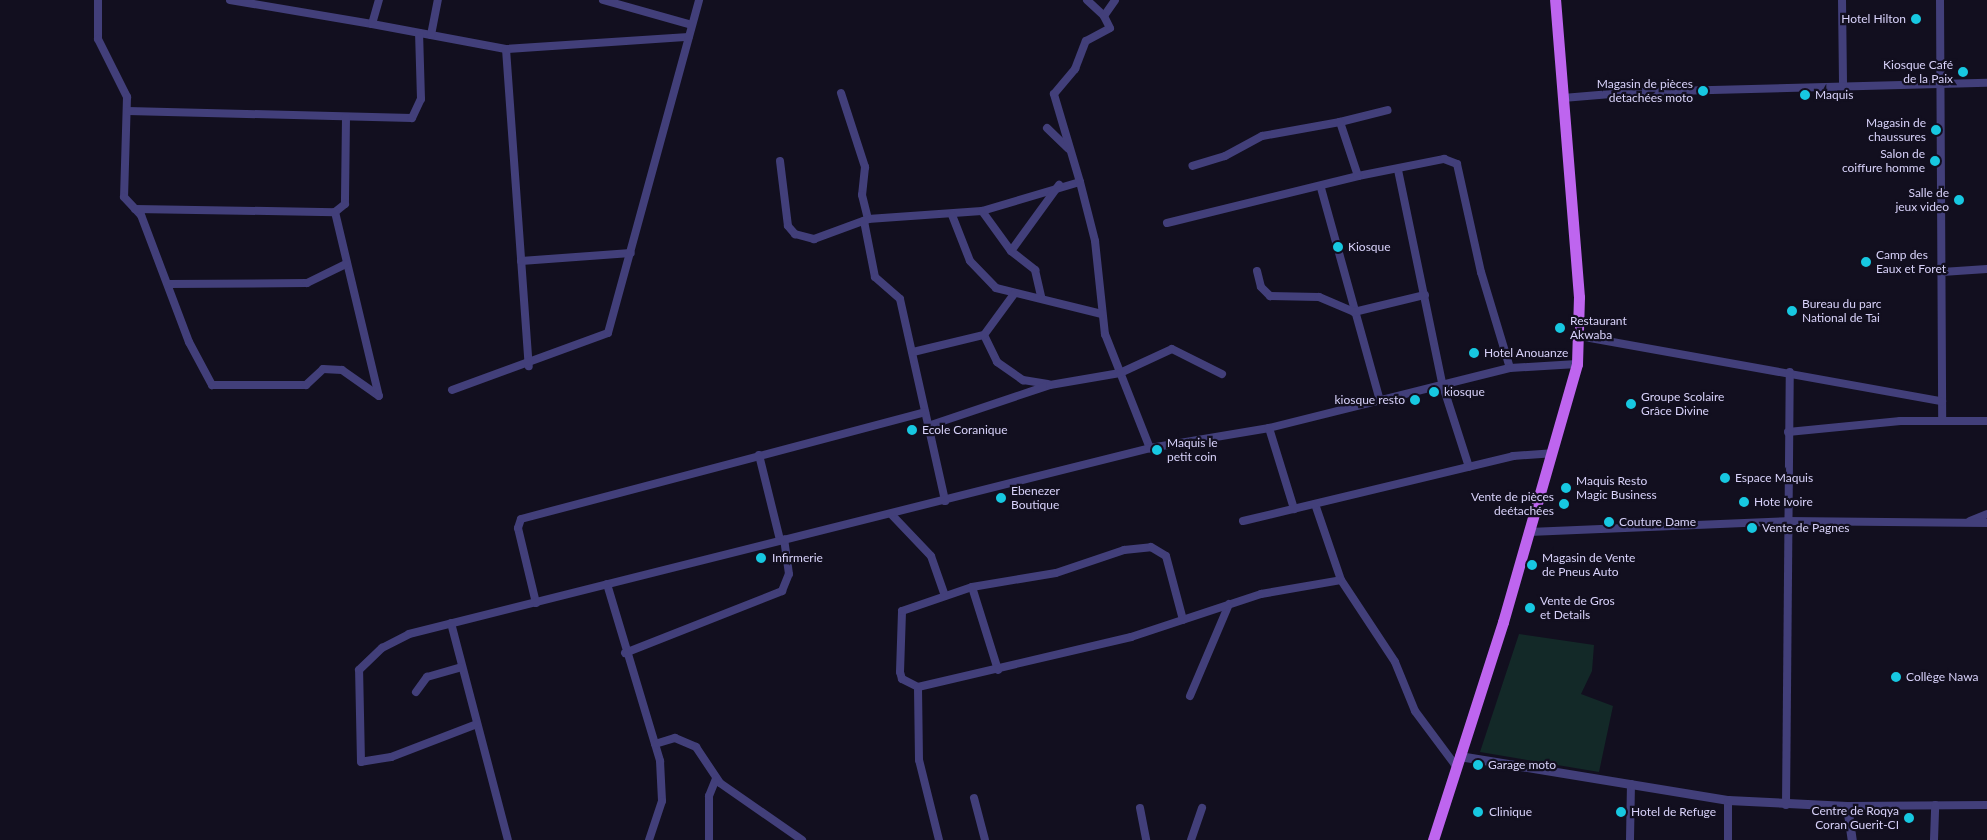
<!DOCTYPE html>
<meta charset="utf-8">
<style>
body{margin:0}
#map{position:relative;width:1987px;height:840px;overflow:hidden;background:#120f1f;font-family:Lato,sans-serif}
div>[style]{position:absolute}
.green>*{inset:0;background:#132928}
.minor>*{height:8px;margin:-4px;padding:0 4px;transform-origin:4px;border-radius:4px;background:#423f7a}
.tertiary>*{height:9px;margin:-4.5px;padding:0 4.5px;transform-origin:4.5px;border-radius:4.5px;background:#423f7a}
.primary>*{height:11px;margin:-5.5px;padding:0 5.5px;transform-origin:5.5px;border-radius:5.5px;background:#be65ef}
.dots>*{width:14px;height:14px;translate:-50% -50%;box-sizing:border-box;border:2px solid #120f1f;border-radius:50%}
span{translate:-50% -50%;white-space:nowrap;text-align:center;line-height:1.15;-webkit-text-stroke:4.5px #120f1f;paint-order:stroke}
.poi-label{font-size:12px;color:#d8d2fa}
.right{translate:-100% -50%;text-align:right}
.left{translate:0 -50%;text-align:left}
</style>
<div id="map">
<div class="green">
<div style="clip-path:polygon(1519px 634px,1594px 645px,1592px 671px,1581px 694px,1613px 706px,1599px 772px,1480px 752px)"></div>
</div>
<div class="minor">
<div style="left:98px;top:0;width:39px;rotate:90deg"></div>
<div style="left:98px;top:39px;width:65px;rotate:63.4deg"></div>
<div style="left:127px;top:97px;width:100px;rotate:91.7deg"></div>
<div style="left:124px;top:197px;width:25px;rotate:47deg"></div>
<div style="left:141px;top:215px;width:136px;rotate:69.3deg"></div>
<div style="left:189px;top:342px;width:49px;rotate:61.9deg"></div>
<div style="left:212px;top:385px;width:94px"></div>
<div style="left:306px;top:385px;width:23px;rotate:-43deg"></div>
<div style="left:323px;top:369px;width:19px;rotate:3deg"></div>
<div style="left:342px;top:370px;width:45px;rotate:35.1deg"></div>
<div style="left:230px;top:0;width:144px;rotate:9.6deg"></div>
<div style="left:372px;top:24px;width:25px;rotate:-74deg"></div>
<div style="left:603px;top:0;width:92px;rotate:15.7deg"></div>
<div style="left:1087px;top:0;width:23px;rotate:43deg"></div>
<div style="left:1842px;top:0;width:84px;rotate:89.3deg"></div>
<div style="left:1940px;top:0;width:420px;rotate:89.7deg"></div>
<div style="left:372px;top:24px;width:136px;rotate:10.6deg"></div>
<div style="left:506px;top:49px;width:183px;rotate:-3.8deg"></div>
<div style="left:431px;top:35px;width:36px;rotate:-79deg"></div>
<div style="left:506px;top:49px;width:318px;rotate:85.9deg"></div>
<div style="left:841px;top:93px;width:78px;rotate:72deg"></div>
<div style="left:865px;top:167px;width:28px;rotate:96deg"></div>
<div style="left:862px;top:195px;width:25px;rotate:76deg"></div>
<div style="left:1563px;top:98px;width:72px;rotate:-4.8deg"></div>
<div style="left:1635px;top:92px;width:352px;rotate:-1.5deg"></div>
<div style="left:128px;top:111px;width:284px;rotate:1.4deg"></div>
<div style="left:412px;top:118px;width:21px;rotate:-65deg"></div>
<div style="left:421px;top:99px;width:66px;rotate:-91.7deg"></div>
<div style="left:346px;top:117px;width:87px;rotate:90.7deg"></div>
<div style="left:345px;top:204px;width:13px;rotate:141deg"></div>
<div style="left:335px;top:212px;width:189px;rotate:76.6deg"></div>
<div style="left:1340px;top:122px;width:49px;rotate:-14deg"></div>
<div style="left:1047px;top:128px;width:30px;rotate:44deg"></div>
<div style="left:780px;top:161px;width:65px;rotate:83deg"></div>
<div style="left:788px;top:226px;width:11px;rotate:49deg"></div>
<div style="left:795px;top:234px;width:20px;rotate:15deg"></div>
<div style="left:814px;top:239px;width:58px;rotate:-20.3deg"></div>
<div style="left:868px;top:219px;width:114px;rotate:-4deg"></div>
<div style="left:982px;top:211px;width:102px;rotate:-16.5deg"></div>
<div style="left:1080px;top:182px;width:61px;rotate:75.7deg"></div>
<div style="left:1095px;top:241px;width:94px;rotate:83.9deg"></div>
<div style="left:1105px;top:334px;width:123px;rotate:68.5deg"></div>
<div style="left:1150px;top:448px;width:121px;rotate:-9.5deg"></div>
<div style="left:1269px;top:428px;width:85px;rotate:72.8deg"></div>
<div style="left:1398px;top:170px;width:217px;rotate:78.3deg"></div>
<div style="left:1442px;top:383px;width:88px;rotate:72.2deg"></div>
<div style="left:1358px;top:176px;width:88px;rotate:-11.2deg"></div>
<div style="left:1444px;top:159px;width:14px;rotate:21deg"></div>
<div style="left:1457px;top:164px;width:111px;rotate:77.5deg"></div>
<div style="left:1481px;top:272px;width:100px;rotate:73.2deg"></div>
<div style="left:1080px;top:182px;width:92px;rotate:-106.5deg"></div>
<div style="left:1054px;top:94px;width:33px;rotate:-50deg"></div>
<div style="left:1075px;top:69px;width:30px;rotate:-69deg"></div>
<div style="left:1086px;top:41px;width:27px;rotate:-28deg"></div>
<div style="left:1110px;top:28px;width:13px;rotate:-117deg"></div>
<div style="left:1104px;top:16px;width:19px;rotate:-55deg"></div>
<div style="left:1321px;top:188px;width:221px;rotate:74.5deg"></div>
<div style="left:135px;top:209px;width:200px;rotate:0.9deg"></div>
<div style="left:982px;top:211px;width:49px;rotate:54.1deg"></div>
<div style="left:1011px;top:251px;width:31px;rotate:38deg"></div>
<div style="left:1035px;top:270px;width:28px;rotate:77deg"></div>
<div style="left:952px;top:215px;width:49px;rotate:68.6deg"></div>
<div style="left:970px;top:261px;width:37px;rotate:46deg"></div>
<div style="left:996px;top:288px;width:109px;rotate:13.8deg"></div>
<div style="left:864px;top:221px;width:57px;rotate:78.9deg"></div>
<div style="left:875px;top:277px;width:33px;rotate:41deg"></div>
<div style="left:900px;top:299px;width:207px;rotate:77.4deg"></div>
<div style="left:1167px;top:223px;width:197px;rotate:-13.8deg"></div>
<div style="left:1358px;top:176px;width:57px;rotate:-108.4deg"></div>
<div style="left:1340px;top:122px;width:79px;rotate:169.8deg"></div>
<div style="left:1262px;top:136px;width:42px;rotate:151.6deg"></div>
<div style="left:1225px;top:156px;width:34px;rotate:163deg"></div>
<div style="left:1011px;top:251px;width:82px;rotate:-54deg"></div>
<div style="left:521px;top:261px;width:110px;rotate:-4.2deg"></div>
<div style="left:1257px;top:271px;width:16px;rotate:76deg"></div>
<div style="left:1261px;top:287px;width:13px;rotate:45deg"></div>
<div style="left:1270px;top:296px;width:49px;rotate:1.2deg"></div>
<div style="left:1319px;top:297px;width:38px;rotate:23deg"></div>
<div style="left:1354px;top:312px;width:73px;rotate:-13.5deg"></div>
<div style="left:1942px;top:272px;width:45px;rotate:-3.8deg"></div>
<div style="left:168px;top:284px;width:139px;rotate:-0.4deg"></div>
<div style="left:307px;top:283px;width:43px;rotate:-26deg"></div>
<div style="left:984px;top:335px;width:30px;rotate:64deg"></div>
<div style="left:997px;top:362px;width:32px;rotate:35deg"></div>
<div style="left:1023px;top:380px;width:25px;rotate:9deg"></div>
<div style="left:1579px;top:336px;width:369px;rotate:10.2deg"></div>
<div style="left:913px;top:352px;width:73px;rotate:-13.5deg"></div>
<div style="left:984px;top:335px;width:51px;rotate:-53.8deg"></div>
<div style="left:452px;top:390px;width:166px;rotate:-20.1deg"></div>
<div style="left:608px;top:333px;width:345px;rotate:-74.7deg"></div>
<div style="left:928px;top:426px;width:129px;rotate:-18.6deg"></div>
<div style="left:1050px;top:385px;width:71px;rotate:-9.7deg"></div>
<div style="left:1120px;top:373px;width:57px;rotate:-24.8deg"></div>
<div style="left:1172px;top:349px;width:56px;rotate:26.6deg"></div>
<div style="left:1269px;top:428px;width:248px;rotate:-14deg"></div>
<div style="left:1510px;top:368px;width:67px;rotate:-3.4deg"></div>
<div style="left:1788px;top:432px;width:113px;rotate:-5.6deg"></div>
<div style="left:1900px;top:421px;width:87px"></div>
<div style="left:759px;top:455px;width:88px;rotate:76.1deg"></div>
<div style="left:1315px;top:504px;width:80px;rotate:71.1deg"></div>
<div style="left:891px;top:514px;width:58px;rotate:46.4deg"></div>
<div style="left:931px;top:556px;width:42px;rotate:70.7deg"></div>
<div style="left:1243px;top:521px;width:278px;rotate:-13.5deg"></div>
<div style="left:1513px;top:456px;width:39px;rotate:-4deg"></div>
<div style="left:1970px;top:521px;width:18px;rotate:-22deg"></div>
<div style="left:1529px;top:532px;width:258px;rotate:-2.4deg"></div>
<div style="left:1787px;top:521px;width:200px;rotate:0.6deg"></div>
<div style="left:607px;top:584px;width:185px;rotate:73.3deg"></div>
<div style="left:660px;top:761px;width:40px;rotate:87.1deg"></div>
<div style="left:662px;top:801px;width:41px;rotate:108.4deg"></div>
<div style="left:972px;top:587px;width:87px;rotate:72.6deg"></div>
<div style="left:536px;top:603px;width:77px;rotate:-103.5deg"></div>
<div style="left:518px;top:528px;width:9px;rotate:-72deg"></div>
<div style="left:521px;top:519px;width:418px;rotate:-14.8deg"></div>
<div style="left:451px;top:623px;width:224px;rotate:75.3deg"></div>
<div style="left:625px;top:653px;width:169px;rotate:-21.5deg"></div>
<div style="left:782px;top:591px;width:18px;rotate:-68deg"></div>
<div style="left:789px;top:574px;width:35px;rotate:-98deg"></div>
<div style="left:918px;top:687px;width:18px;rotate:-153deg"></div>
<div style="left:902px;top:679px;width:7px;rotate:-106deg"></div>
<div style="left:900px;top:672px;width:61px;rotate:-88.1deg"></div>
<div style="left:902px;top:611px;width:74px;rotate:-18.9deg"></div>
<div style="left:972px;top:587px;width:85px;rotate:-9.5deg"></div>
<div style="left:1056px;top:573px;width:72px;rotate:-18.7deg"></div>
<div style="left:1124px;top:550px;width:27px;rotate:-6deg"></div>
<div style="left:1151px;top:547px;width:17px;rotate:31deg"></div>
<div style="left:1166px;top:556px;width:66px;rotate:75.1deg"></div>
<div style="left:416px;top:692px;width:19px;rotate:-54deg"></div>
<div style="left:427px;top:677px;width:35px;rotate:-16deg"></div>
<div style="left:1190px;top:696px;width:100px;rotate:-67deg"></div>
<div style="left:477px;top:724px;width:92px;rotate:159deg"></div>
<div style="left:391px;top:757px;width:30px;rotate:171deg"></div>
<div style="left:361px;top:762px;width:92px;rotate:-91.2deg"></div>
<div style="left:359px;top:670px;width:32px;rotate:-44deg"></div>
<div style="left:382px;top:648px;width:30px;rotate:-27deg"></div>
<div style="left:409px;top:634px;width:764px;rotate:-14.09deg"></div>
<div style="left:655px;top:744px;width:21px;rotate:-17deg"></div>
<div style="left:675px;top:738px;width:23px;rotate:23deg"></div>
<div style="left:696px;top:747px;width:43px;rotate:56.3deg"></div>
<div style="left:720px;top:783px;width:100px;rotate:34.8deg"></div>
<div style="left:974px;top:798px;width:43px;rotate:75.3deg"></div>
<div style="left:1786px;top:805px;width:433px;rotate:-89.5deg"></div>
<div style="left:1847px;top:806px;width:140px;rotate:-0.4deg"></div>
<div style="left:1140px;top:808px;width:33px;rotate:79deg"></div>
<div style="left:709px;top:840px;width:44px;rotate:-90deg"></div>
<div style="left:709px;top:796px;width:18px;rotate:-68deg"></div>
<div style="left:939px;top:840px;width:82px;rotate:-104deg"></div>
<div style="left:919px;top:760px;width:73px;rotate:-90.8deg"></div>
<div style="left:918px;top:687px;width:219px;rotate:-13.2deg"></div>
<div style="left:1131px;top:637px;width:137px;rotate:-18.3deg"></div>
<div style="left:1261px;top:594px;width:81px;rotate:-9.9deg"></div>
<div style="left:1341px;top:580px;width:98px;rotate:56.6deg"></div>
<div style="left:1395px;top:662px;width:53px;rotate:67.8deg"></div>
<div style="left:1415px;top:711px;width:69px;rotate:53.3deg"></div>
<div style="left:1191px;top:840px;width:34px;rotate:-71deg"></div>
<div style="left:1630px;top:840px;width:56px;rotate:-89deg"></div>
<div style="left:1728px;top:840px;width:40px;rotate:-90deg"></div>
<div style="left:1934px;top:840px;width:35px;rotate:-88deg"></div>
</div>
<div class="tertiary">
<div style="left:1459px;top:756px;width:273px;rotate:9.3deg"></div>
<div style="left:1728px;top:800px;width:119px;rotate:2.9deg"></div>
<div style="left:1847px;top:806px;width:34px;rotate:82deg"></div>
</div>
<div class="primary">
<div style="left:1433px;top:840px;width:229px;rotate:-72.2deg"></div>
<div style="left:1503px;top:622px;width:268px;rotate:-74deg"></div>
<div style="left:1577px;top:364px;width:67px;rotate:-88.3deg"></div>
<div style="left:1579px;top:297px;width:298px;rotate:-94.6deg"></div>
</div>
<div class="dots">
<div style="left:1916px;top:19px;background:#17c8e1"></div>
<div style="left:1963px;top:72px;background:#17c8e1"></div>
<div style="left:1703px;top:91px;background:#17c8e1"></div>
<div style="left:1805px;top:95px;background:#17c8e1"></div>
<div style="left:1936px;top:130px;background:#17c8e1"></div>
<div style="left:1935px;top:161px;background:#17c8e1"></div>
<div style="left:1959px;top:200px;background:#17c8e1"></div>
<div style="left:1338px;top:247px;background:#17c8e1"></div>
<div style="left:1866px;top:262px;background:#17c8e1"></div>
<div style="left:1792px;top:311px;background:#17c8e1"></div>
<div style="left:1560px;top:328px;background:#17c8e1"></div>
<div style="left:1474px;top:353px;background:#17c8e1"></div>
<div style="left:1434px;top:392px;background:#17c8e1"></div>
<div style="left:1415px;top:400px;background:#17c8e1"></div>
<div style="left:1631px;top:404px;background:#17c8e1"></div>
<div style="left:912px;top:430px;background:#17c8e1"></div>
<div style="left:1157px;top:450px;background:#17c8e1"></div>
<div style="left:1725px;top:478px;background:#17c8e1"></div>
<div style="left:1566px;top:488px;background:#17c8e1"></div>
<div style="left:1001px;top:498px;background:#17c8e1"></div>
<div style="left:1744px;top:502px;background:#17c8e1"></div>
<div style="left:1564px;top:504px;background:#17c8e1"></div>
<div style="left:1609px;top:522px;background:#17c8e1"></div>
<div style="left:1752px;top:528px;background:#17c8e1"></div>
<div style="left:761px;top:558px;background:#17c8e1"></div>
<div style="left:1532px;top:565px;background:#17c8e1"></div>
<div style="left:1530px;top:608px;background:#17c8e1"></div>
<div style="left:1896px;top:677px;background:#17c8e1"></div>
<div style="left:1478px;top:765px;background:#17c8e1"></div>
<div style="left:1478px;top:812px;background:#17c8e1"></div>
<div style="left:1621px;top:812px;background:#17c8e1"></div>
<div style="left:1909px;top:818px;background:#17c8e1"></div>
</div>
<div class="poi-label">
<span class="right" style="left:1906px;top:19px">Hotel Hilton</span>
<span class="right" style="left:1953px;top:72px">Kiosque Café<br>de la Paix</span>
<span class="right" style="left:1693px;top:91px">Magasin de pièces<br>detachées moto</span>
<span class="left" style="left:1815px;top:95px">Maquis</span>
<span class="right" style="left:1926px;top:130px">Magasin de<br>chaussures</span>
<span class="right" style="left:1925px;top:161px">Salon de<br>coiffure homme</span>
<span class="right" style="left:1949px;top:200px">Salle de<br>jeux video</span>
<span class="left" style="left:1348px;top:247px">Kiosque</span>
<span class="left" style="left:1876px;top:262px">Camp des<br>Eaux et Foret</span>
<span class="left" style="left:1802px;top:311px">Bureau du parc<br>National de Tai</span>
<span class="left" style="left:1570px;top:328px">Restaurant<br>Akwaba</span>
<span class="left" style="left:1484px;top:353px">Hotel Anouanze</span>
<span class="left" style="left:1444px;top:392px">kiosque</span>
<span class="left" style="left:1641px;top:404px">Groupe Scolaire<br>Grâce Divine</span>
<span class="right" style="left:1405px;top:400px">kiosque resto</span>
<span class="left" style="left:922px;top:430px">Ecole Coranique</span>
<span class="left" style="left:1167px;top:450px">Maquis le<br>petit coin</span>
<span class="left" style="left:1735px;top:478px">Espace Maquis</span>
<span class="left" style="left:1576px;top:488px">Maquis Resto<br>Magic Business</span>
<span class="left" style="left:1011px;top:498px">Ebenezer<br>Boutique</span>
<span class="right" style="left:1554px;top:504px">Vente de pièces<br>deétachées</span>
<span class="left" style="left:1754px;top:502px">Hote Ivoire</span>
<span class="left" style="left:1619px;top:522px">Couture Dame</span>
<span class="left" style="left:1762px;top:528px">Vente de Pagnes</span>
<span class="left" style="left:772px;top:558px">Infirmerie</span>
<span class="left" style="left:1542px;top:565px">Magasin de Vente<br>de Pneus Auto</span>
<span class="left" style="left:1540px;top:608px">Vente de Gros<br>et Details</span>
<span class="left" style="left:1906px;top:677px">Collège Nawa</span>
<span class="left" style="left:1488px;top:765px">Garage moto</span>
<span class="right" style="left:1899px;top:818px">Centre de Roqya<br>Coran Guerit-CI</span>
<span class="left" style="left:1489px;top:812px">Clinique</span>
<span class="left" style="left:1631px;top:812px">Hotel de Refuge</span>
</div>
</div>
